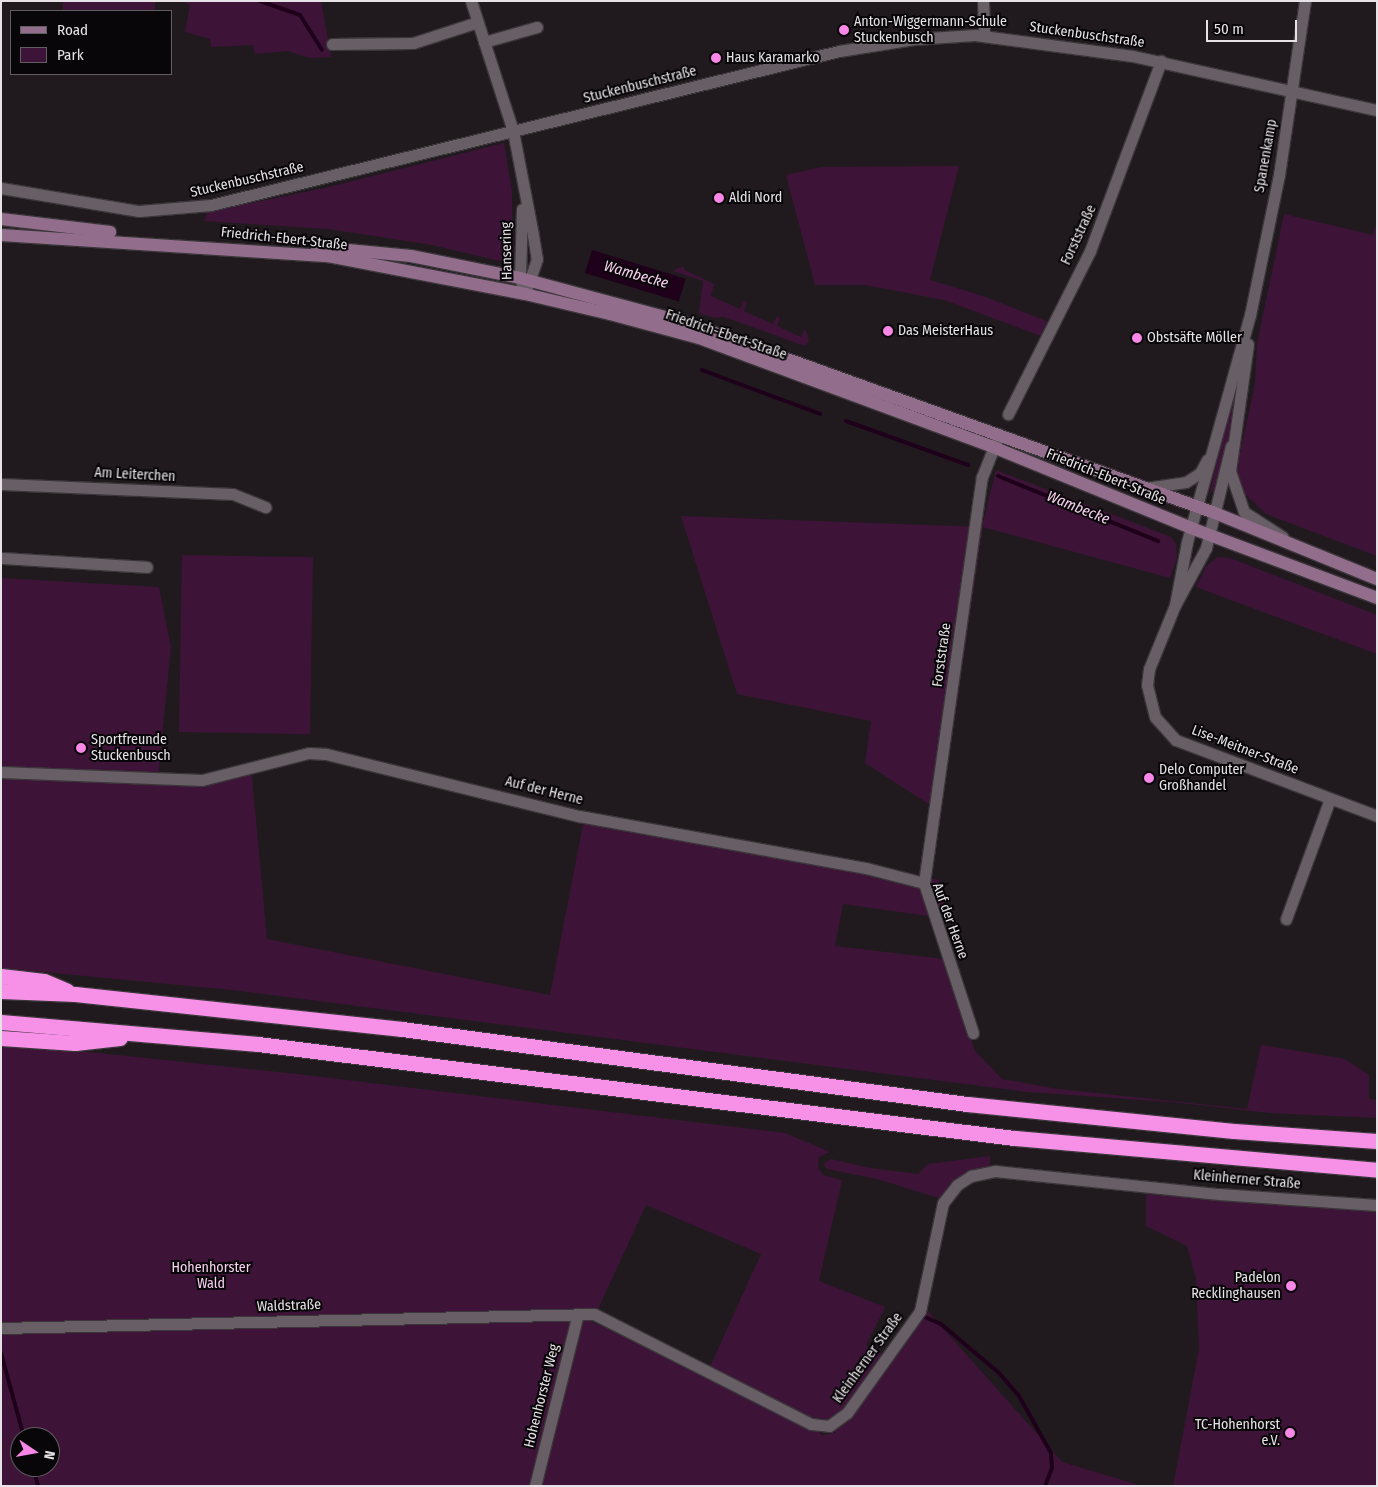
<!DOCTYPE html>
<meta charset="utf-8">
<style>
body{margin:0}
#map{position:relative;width:1378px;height:1487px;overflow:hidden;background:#201a1f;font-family:"Fira Sans Condensed",sans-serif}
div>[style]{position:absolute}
.green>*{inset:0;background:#3d1437;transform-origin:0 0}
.water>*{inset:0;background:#1e001b;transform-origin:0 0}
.stream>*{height:4px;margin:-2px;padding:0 2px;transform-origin:2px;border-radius:2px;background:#1e001b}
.roads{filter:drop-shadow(1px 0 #3b363a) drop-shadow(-1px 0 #3b363a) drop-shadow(0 1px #3b363a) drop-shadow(0 -1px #3b363a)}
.street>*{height:11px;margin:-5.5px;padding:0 5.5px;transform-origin:5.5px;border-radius:5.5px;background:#675f65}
.secondary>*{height:12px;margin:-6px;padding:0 6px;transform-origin:6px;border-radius:6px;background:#926e8c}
.highway>*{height:15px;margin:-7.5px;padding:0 7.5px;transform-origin:7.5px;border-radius:7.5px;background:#f791e7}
.dots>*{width:14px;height:14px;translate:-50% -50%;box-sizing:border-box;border:2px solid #080608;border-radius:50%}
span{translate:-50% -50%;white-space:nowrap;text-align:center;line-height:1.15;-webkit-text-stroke:4px #080608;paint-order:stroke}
.poi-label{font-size:14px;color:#e7e2e6}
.left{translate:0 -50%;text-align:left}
.right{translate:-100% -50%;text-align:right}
.street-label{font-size:14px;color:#e7e2e6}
.park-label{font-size:14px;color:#f8d0f0}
.water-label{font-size:15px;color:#f7cfef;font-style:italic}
.frame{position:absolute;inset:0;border:2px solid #e7e2e6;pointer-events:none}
.legend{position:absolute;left:10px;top:10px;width:162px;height:65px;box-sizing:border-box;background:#080608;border:1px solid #615e61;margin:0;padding:6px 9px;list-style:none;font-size:15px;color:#e7e2e6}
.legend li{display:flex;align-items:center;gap:10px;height:25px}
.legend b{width:25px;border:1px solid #615e61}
.north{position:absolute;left:10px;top:1427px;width:50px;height:50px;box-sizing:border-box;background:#080608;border:1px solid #615e61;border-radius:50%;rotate:102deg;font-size:14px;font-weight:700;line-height:20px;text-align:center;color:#e7e2e6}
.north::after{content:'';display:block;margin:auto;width:18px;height:22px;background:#f987e8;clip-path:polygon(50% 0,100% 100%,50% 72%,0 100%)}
.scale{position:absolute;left:1206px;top:20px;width:91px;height:22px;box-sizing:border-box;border:2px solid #e7e2e6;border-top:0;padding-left:6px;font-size:15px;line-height:18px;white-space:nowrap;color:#e7e2e6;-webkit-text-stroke:4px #080608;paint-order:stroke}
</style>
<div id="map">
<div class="green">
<div style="left:63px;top:1px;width:92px;height:10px"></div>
<div style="clip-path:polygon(181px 1px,321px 1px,331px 57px,310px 58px,288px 51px,255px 54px,253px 45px,211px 47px,210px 39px,185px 32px,190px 5px)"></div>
<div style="clip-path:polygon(504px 143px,512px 192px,513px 264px,427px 244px,328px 229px,204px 221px,208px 212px,329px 187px)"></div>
<div style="clip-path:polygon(959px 166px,930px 280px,983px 296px,1049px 322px,1041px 336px,944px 300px,865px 285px,815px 285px,786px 175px,821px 167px)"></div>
<div style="clip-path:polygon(1284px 214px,1373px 235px,1377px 220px,1377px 556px,1266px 514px,1242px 491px,1238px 473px,1239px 458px,1255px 384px,1257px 344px)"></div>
<div style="clip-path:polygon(683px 266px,685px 270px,714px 284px,711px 296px,740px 309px,744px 301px,747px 302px,744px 311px,773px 324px,777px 316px,780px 318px,777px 326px,801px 337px,805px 329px,809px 341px,805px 346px,724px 317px,715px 318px,699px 313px,703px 281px,673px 271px)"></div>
<div style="clip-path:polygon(1236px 397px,1238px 399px,1216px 492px,1210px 491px,1232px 399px)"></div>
<div style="clip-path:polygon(996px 470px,1171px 537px,1176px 544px,1177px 557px,1170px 578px,983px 527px,941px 812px,865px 763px,871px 721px,737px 694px,681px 516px,982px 527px)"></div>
<div style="left:182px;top:555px;width:131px;height:177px;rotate:1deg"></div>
<div style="clip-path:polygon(1217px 557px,1230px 558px,1377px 615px,1377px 654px,1196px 587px,1206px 567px)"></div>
<div style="clip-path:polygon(1px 578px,159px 587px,171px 647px,158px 777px,201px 777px,251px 766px,267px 939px,550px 995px,585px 814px,939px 880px,950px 919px,843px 904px,835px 946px,944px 959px,975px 1051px,1002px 1079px,1058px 1089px,1247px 1109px,1261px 1045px,1345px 1059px,1369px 1075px,1369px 1099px,1377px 1100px,1377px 1118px,1269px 1113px,1172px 1102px,1028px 1092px,232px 990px,1px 968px)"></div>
<div style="clip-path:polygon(evenodd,42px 1047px,297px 1074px,785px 1133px,830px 1152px,819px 1157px,818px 1168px,823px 1175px,842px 1180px,819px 1281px,885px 1307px,866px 1345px,887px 1356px,843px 1413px,827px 1419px,808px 1417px,709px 1369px,761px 1254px,646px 1205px,592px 1322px,820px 1428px,821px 1435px,835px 1433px,834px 1427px,845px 1422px,893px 1359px,925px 1308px,1062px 1462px,1142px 1486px,1px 1486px,1px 1048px,42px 1047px,20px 1437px,50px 1437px,50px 1467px,20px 1467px,20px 1437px)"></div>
<div style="clip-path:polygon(990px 1156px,990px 1168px,942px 1199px,877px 1179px,827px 1169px,823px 1164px,831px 1159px,870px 1168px,918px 1174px,928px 1164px)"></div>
<div style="clip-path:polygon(1146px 1191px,1377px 1209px,1377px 1486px,1173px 1486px,1199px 1349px,1196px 1279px,1187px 1246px,1146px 1226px)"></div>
</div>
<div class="water">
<div style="left:592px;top:250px;width:98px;height:24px;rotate:17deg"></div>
</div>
<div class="stream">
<div style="left:260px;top:1px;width:42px;rotate:19.3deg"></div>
<div style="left:300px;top:15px;width:41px;rotate:57.8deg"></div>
<div style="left:702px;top:370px;width:126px;rotate:20.4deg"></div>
<div style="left:846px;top:421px;width:130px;rotate:19.8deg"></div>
<div style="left:998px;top:476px;width:173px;rotate:22.1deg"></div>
<div style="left:925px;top:1317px;width:17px;rotate:24deg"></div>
<div style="left:941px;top:1324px;width:76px;rotate:40.2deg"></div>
<div style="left:999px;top:1373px;width:30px;rotate:49deg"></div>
<div style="left:1019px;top:1396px;width:65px;rotate:60.7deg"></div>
<div style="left:1051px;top:1453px;width:15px;rotate:86deg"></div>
<div style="left:1052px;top:1468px;width:19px;rotate:111deg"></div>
<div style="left:1px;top:1353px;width:87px;rotate:74.7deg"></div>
<div style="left:33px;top:1467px;width:20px;rotate:75deg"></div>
</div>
<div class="roads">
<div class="street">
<div style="left:471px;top:1px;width:137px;rotate:72.1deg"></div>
<div style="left:513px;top:131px;width:106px;rotate:79.1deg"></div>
<div style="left:533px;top:235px;width:24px;rotate:81deg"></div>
<div style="left:537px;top:259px;width:37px;rotate:109deg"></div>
<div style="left:983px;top:1px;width:34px;rotate:88deg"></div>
<div style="left:484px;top:42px;width:55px;rotate:-15.8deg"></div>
<div style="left:332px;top:44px;width:81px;rotate:-0.7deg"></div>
<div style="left:413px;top:43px;width:68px;rotate:-17.9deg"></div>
<div style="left:1px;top:188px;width:140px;rotate:9.5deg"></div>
<div style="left:139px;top:211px;width:72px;rotate:-4.8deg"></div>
<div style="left:211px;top:205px;width:647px;rotate:-13.78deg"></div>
<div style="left:839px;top:51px;width:76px;rotate:-9.1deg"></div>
<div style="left:914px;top:39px;width:61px;rotate:-3.8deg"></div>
<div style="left:975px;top:35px;width:159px;rotate:7.6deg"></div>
<div style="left:1133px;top:56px;width:250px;rotate:12.5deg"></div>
<div style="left:522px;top:209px;width:69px;rotate:91.7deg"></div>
<div style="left:520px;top:278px;width:7px;rotate:74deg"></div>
<div style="left:1248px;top:344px;width:128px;rotate:98.1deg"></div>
<div style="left:1230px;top:471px;width:43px;rotate:71.1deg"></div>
<div style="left:1244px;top:512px;width:46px;rotate:32.7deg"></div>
<div style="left:1008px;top:414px;width:182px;rotate:-63.3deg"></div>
<div style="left:1090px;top:251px;width:203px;rotate:-69.5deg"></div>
<div style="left:1231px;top:446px;width:105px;rotate:103.8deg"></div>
<div style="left:1206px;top:548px;width:65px;rotate:118.5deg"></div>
<div style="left:1175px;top:605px;width:69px;rotate:112.1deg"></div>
<div style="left:1149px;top:669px;width:16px;rotate:97deg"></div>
<div style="left:1147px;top:685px;width:33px;rotate:76deg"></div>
<div style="left:1155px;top:717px;width:31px;rotate:48deg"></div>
<div style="left:1176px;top:740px;width:215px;rotate:20.7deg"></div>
<div style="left:1px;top:484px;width:232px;rotate:2.5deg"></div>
<div style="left:233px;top:494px;width:35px;rotate:22deg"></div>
<div style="left:1146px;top:488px;width:40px;rotate:-8.5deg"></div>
<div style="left:1186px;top:482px;width:17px;rotate:-33deg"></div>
<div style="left:1200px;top:473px;width:15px;rotate:-62deg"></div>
<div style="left:1px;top:558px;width:146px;rotate:3.5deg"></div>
<div style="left:1175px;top:605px;width:64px;rotate:-79.2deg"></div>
<div style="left:1187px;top:542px;width:236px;rotate:-74.5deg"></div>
<div style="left:1250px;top:315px;width:143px;rotate:-78.3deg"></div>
<div style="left:1279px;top:175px;width:176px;rotate:-81.5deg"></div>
<div style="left:1px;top:772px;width:201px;rotate:2.3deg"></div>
<div style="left:202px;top:780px;width:110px;rotate:-14.2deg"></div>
<div style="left:309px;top:753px;width:17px;rotate:3deg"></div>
<div style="left:326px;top:754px;width:260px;rotate:13.8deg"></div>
<div style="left:579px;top:816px;width:292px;rotate:10.3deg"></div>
<div style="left:866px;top:868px;width:60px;rotate:14.5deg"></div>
<div style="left:1286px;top:919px;width:128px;rotate:-69.9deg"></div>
<div style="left:973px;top:1033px;width:158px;rotate:-108.1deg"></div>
<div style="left:924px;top:883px;width:410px;rotate:-81.9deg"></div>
<div style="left:982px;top:477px;width:46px;rotate:-68.4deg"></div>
<div style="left:1px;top:1328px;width:593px;rotate:-1.35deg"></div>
<div style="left:594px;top:1314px;width:243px;rotate:26.9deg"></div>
<div style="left:811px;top:1424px;width:18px;rotate:6deg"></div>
<div style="left:829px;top:1426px;width:22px;rotate:-36deg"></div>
<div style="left:847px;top:1413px;width:125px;rotate:-54.4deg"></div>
<div style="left:920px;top:1311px;width:110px;rotate:-78deg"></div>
<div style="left:943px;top:1203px;width:23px;rotate:-52deg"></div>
<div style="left:957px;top:1185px;width:17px;rotate:-33deg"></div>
<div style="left:971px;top:1176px;width:25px;rotate:-12deg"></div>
<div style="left:995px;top:1171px;width:225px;rotate:5.9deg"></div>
<div style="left:1219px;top:1194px;width:158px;rotate:4deg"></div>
<div style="left:535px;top:1486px;width:177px;rotate:-76deg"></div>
</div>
<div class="secondary">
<div style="left:1px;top:219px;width:110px;rotate:6.8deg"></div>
<div style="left:1px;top:235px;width:328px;rotate:3.7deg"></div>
<div style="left:328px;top:256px;width:201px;rotate:10.9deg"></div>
<div style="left:525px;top:294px;width:87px;rotate:13.2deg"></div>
<div style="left:610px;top:314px;width:92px;rotate:15.1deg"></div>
<div style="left:699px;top:338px;width:314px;rotate:20.3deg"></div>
<div style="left:993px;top:447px;width:214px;rotate:22.2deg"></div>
<div style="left:1191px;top:528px;width:199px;rotate:20.6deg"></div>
<div style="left:317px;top:247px;width:94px;rotate:5.5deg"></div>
<div style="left:411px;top:256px;width:111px;rotate:11.4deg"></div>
<div style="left:520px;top:278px;width:173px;rotate:15.1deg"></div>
<div style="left:687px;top:323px;width:561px;rotate:19.79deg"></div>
<div style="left:1215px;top:513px;width:175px;rotate:22.2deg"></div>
</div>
<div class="highway">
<div style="left:1px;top:976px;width:43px;rotate:6.6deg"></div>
<div style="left:44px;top:981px;width:25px;rotate:23deg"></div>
<div style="left:1px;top:991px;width:74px;rotate:2.3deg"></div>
<div style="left:75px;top:994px;width:329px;rotate:6.1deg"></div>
<div style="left:402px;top:1029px;width:570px;rotate:7.56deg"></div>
<div style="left:967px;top:1104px;width:268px;rotate:5.8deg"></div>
<div style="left:1234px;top:1131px;width:143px;rotate:4deg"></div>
<div style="left:1px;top:1022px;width:258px;rotate:4.9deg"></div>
<div style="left:258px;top:1044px;width:762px;rotate:7.09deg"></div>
<div style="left:1014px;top:1138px;width:364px;rotate:5deg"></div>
<div style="left:1px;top:1038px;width:74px;rotate:3.9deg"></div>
<div style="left:75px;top:1043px;width:45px;rotate:-6.3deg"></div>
</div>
</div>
<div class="dots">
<div style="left:844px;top:30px;background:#f987e8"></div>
<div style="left:716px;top:58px;background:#f987e8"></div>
<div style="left:719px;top:198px;background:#f987e8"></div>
<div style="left:888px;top:331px;background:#f987e8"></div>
<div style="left:1137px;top:338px;background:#f987e8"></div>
<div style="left:81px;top:748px;background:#f987e8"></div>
<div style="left:1149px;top:778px;background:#f987e8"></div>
<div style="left:1291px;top:1286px;background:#f987e8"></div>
<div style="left:1290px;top:1433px;background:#f987e8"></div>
</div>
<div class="poi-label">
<span class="left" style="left:854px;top:30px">Anton-Wiggermann-Schule<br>Stuckenbusch</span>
<span class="left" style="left:726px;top:58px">Haus Karamarko</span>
<span class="left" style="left:729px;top:198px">Aldi Nord</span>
<span class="left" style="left:898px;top:331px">Das MeisterHaus</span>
<span class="left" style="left:1147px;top:338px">Obstsäfte Möller</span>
<span class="left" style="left:91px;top:748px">Sportfreunde<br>Stuckenbusch</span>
<span class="left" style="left:1159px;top:778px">Delo Computer<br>Großhandel</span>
<span class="right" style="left:1281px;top:1286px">Padelon<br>Recklinghausen</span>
<span class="right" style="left:1280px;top:1433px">TC-Hohenhorst<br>e.V.</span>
</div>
<div class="street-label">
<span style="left:1087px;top:35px;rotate:8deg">Stuckenbuschstraße</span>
<span style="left:640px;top:85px;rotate:-14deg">Stuckenbuschstraße</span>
<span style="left:1266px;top:156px;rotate:-80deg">Spanenkamp</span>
<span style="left:247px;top:180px;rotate:-13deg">Stuckenbuschstraße</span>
<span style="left:1079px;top:235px;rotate:-65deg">Forststraße</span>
<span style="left:284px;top:239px;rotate:6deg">Friedrich-Ebert-Straße</span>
<span style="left:507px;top:251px;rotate:-91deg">Hansering</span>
<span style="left:726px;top:335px;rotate:19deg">Friedrich-Ebert-Straße</span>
<span style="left:135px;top:475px;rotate:3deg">Am Leiterchen</span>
<span style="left:1106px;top:477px;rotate:22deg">Friedrich-Ebert-Straße</span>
<span style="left:942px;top:655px;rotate:-82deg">Forststraße</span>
<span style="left:1245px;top:750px;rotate:21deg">Lise-Meitner-Straße</span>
<span style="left:544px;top:791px;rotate:14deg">Auf der Herne</span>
<span style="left:950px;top:921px;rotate:70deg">Auf der Herne</span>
<span style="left:1247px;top:1180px;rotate:5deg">Kleinherner Straße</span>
<span style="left:289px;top:1306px;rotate:-2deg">Waldstraße</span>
<span style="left:868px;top:1358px;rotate:-54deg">Kleinherner Straße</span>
<span style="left:542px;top:1396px;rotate:-76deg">Hohenhorster Weg</span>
</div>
<div class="park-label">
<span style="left:211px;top:1276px">Hohenhorster<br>Wald</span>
</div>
<div class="water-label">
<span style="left:636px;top:275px;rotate:16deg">Wambecke</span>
<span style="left:1078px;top:508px;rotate:22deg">Wambecke</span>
</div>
<div class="frame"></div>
<ul class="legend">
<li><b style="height:6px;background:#926e8c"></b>Road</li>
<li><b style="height:14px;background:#3d1437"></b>Park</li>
</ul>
<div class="north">N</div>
<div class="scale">50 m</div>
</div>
